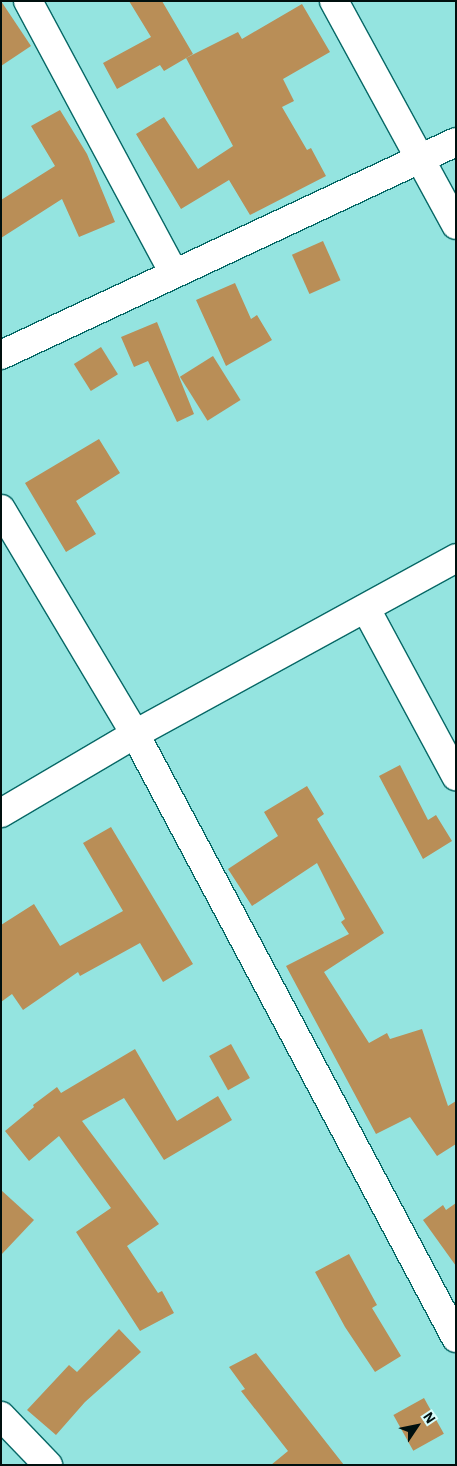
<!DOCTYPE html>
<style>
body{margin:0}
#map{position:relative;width:457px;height:1466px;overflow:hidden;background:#94e4e0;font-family:"IBM Plex Sans",sans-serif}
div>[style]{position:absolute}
.building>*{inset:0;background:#b98e57;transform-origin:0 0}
.roads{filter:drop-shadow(1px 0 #076866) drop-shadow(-1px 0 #076866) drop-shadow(0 1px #076866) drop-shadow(0 -1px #076866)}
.street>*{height:28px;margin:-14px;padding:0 14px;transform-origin:14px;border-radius:14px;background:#fff}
span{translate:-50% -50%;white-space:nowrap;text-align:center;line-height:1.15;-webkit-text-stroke:4.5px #d7fdfb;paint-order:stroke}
.frame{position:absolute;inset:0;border:2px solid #00100f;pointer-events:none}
.north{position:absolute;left:392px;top:1401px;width:50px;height:50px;-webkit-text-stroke:4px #d7fdfb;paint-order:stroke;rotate:56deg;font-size:14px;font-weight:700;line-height:20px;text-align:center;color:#00100f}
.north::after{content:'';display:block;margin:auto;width:18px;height:22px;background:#00100f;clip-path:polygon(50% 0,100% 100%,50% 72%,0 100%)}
</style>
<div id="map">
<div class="building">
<div style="clip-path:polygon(1px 1px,31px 46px,1px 66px)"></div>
<div style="clip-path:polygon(129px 1px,162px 1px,193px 54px,164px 71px,160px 65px,117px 89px,103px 63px,151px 37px)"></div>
<div style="clip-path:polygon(302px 4px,330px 52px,283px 79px,294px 101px,282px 107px,307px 150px,311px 148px,326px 176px,250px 215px,229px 180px,181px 209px,136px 134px,164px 117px,198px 169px,233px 146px,186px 58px,238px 32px,242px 39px)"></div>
<div style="clip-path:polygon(60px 110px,87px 154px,115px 222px,79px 237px,62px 199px,1px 238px,1px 200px,55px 166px,31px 126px)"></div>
<div style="left:323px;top:241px;width:43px;height:34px;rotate:66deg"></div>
<div style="clip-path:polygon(235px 283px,251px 319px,257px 315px,272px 340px,226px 366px,196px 300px)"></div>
<div style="clip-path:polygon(157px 322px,194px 414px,177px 422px,148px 361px,134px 367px,121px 337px)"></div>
<div style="left:101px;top:347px;width:32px;height:32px;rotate:58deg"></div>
<div style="left:213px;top:356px;width:52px;height:39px;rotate:58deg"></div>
<div style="clip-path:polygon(99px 439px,120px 473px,76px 501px,96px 534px,66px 552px,25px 483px)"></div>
<div style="clip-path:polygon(400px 765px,428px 820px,436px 815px,452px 841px,423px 859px,379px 776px)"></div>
<div style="clip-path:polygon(307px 786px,324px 814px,317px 819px,384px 933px,324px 972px,369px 1043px,387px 1033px,390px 1039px,422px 1029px,448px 1106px,456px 1101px,456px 1144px,437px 1156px,410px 1117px,376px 1134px,286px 966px,349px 934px,341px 922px,345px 919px,317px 863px,252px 906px,228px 869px,278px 836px,264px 812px)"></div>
<div style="clip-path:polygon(111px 827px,193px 964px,163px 982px,140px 943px,80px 976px,78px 972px,23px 1010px,12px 994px,1px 1002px,1px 925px,34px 904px,60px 946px,123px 911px,83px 843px)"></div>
<div style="left:231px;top:1044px;width:39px;height:25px;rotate:61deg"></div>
<div style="clip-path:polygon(135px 1049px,177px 1121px,218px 1096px,232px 1120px,164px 1160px,124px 1098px,82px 1121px,159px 1224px,127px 1246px,158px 1293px,162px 1291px,174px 1313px,140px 1331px,76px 1232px,111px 1208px,59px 1136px,29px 1161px,5px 1131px,34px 1107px,33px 1105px,57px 1087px,61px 1093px)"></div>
<div style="clip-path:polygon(1px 1190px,34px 1220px,1px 1255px)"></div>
<div style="clip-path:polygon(456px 1203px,456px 1266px,423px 1220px,443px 1205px,446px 1210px)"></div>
<div style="clip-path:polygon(349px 1254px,377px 1305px,372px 1308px,401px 1356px,375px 1372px,345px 1327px,315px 1272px)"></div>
<div style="clip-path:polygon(119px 1329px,141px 1352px,85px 1402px,56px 1435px,27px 1410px,69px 1365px,77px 1372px)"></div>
<div style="clip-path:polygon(256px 1353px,344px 1465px,271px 1465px,288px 1451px,241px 1391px,245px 1389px,229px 1367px)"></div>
<div style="left:424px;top:1398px;width:41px;height:35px;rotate:61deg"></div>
</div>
<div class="roads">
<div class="street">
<div style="left:28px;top:1px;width:309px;rotate:61.8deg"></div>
<div style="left:334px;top:1px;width:255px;rotate:61.4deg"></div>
<div style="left:1px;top:355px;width:502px;rotate:-25.09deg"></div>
<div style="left:1px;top:509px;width:262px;rotate:59.2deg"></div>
<div style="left:135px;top:734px;width:684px;rotate:62.01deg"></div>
<div style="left:366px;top:609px;width:190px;rotate:61.7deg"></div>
<div style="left:1px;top:813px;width:156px;rotate:-30.5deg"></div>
<div style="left:135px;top:734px;width:366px;rotate:-28.7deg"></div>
<div style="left:1px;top:1416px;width:68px;rotate:46.2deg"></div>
</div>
</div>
<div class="frame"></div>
<div class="north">N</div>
</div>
